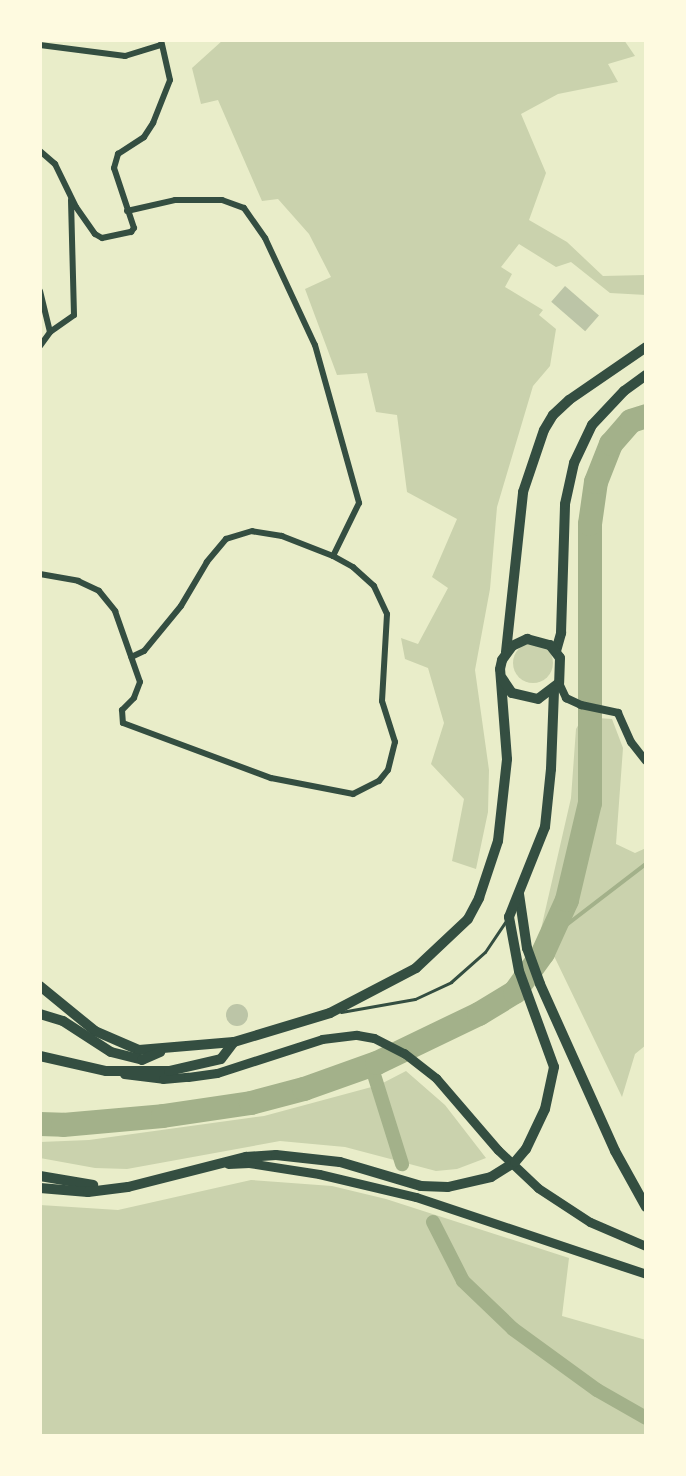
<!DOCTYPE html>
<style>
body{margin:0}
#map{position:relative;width:686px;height:1476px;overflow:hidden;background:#e9edc9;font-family:"Crimson Pro",serif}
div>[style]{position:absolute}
.green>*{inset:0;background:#cad2ad}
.round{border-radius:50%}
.stream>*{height:4px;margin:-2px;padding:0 2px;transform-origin:2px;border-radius:2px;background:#a3b18a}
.canal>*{height:14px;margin:-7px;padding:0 7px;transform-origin:7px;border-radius:7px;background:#a3b18a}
.river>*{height:24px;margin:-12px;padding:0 12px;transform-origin:12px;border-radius:12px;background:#a3b18a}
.building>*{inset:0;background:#bcc5a7;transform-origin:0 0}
.service>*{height:3px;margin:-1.5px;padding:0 1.5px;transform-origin:1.5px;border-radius:1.5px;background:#344e41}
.minor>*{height:6px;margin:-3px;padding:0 3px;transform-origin:3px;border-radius:3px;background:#344e41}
.tertiary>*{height:8px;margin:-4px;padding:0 4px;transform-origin:4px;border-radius:4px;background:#344e41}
.secondary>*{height:9px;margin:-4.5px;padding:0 4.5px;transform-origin:4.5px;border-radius:4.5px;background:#344e41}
.primary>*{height:10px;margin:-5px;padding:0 5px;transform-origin:5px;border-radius:5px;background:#344e41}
span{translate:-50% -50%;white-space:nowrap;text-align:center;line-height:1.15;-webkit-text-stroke:8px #fefae0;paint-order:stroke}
.frame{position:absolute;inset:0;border:42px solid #fefae0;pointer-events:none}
</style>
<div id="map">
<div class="green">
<div style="clip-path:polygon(223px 40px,624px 40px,635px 56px,608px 64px,618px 82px,558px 94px,521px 114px,546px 173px,529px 220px,567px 242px,603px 276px,646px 275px,646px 295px,610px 293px,571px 262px,556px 267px,519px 244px,501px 267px,512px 274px,505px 287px,543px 310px,539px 315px,556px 329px,550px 366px,533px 386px,497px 507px,490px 589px,475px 670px,489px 770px,488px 812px,476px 869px,452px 861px,464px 799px,431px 764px,444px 723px,428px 668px,405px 659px,401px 638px,418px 644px,448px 588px,432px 577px,457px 519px,407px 492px,397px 415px,376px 412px,367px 373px,337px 375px,305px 289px,331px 277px,309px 234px,278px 199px,262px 201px,218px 100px,201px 104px,192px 68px)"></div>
<div class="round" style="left:513px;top:643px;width:40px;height:40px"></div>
<div style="clip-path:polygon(583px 717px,612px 719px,623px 748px,616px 844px,635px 853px,646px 848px,646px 1045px,635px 1054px,622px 1097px,541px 929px,571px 798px,576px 729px)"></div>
<div style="clip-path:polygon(406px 1071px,445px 1105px,486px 1158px,457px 1169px,436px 1171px,345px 1147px,280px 1141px,127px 1169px,95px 1168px,40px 1158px,40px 1142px,89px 1140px,264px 1116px,379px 1085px)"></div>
<div style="clip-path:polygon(251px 1180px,332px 1186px,386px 1199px,569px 1258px,562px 1316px,646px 1340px,646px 1436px,40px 1436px,40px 1205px,118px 1210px)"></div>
</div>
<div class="stream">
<div style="left:552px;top:936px;width:118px;rotate:-37.5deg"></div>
</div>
<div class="canal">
<div style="left:371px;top:1065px;width:104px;rotate:72.6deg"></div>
<div style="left:433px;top:1222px;width:66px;rotate:63deg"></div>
<div style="left:463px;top:1281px;width:69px;rotate:43.8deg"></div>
<div style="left:513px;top:1329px;width:104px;rotate:36deg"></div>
<div style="left:597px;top:1390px;width:56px;rotate:29.7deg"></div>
</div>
<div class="river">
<div style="left:40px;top:1124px;width:23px;rotate:2deg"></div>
<div style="left:63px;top:1125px;width:100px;rotate:-5.1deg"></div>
<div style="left:163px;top:1116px;width:89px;rotate:-8.4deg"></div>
<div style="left:251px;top:1103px;width:55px;rotate:-14.8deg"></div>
<div style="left:304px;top:1089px;width:77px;rotate:-19.6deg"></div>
<div style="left:377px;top:1063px;width:113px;rotate:-25.7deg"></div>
<div style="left:479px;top:1014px;width:42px;rotate:-31.4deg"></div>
<div style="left:515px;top:992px;width:48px;rotate:-54.3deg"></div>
<div style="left:543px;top:953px;width:58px;rotate:-65.6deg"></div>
<div style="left:567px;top:900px;width:100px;rotate:-76.7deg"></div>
<div style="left:590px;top:803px;width:279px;rotate:-90deg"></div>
<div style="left:590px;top:524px;width:42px;rotate:-81.9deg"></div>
<div style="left:596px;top:482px;width:41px;rotate:-68.5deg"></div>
<div style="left:611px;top:444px;width:30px;rotate:-49deg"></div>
<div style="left:631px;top:421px;width:16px;rotate:-18deg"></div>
</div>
<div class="building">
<div style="left:565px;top:286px;width:45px;height:21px;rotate:41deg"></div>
<div class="round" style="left:226px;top:1004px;width:22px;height:22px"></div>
</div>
<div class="service">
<div style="left:341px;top:1012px;width:75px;rotate:-10deg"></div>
<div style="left:415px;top:999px;width:40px;rotate:-25deg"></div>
<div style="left:451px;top:982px;width:45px;rotate:-41.4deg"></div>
<div style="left:485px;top:952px;width:36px;rotate:-56deg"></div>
</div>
<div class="minor">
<div style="left:40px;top:45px;width:86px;rotate:7.4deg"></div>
<div style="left:125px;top:56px;width:37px;rotate:-17deg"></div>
<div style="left:40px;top:151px;width:20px;rotate:41deg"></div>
<div style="left:55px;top:164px;width:48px;rotate:64deg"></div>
<div style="left:76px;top:207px;width:33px;rotate:55deg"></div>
<div style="left:95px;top:234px;width:8px;rotate:30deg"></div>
<div style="left:102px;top:238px;width:30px;rotate:-12deg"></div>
<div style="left:131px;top:232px;width:5px;rotate:-53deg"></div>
<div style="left:134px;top:228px;width:63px;rotate:-108.4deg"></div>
<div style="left:114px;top:168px;width:15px;rotate:-74deg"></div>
<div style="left:118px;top:154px;width:31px;rotate:-33deg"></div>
<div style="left:144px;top:137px;width:17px;rotate:-57deg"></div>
<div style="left:153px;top:123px;width:46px;rotate:-68.4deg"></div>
<div style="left:170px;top:80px;width:41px;rotate:-102.7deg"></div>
<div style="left:127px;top:211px;width:49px;rotate:-12.9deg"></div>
<div style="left:175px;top:200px;width:47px"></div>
<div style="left:222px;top:200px;width:23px;rotate:20deg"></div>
<div style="left:244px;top:208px;width:37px;rotate:55deg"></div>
<div style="left:265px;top:238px;width:118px;rotate:65deg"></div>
<div style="left:315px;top:345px;width:164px;rotate:74.4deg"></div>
<div style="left:359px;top:503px;width:59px;rotate:116.1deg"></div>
<div style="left:40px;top:291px;width:42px;rotate:76.3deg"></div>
<div style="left:40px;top:346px;width:17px;rotate:-54deg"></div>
<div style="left:50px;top:332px;width:29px;rotate:-35deg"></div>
<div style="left:74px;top:315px;width:115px;rotate:-91.5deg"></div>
<div style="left:40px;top:574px;width:39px;rotate:10deg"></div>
<div style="left:78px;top:581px;width:23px;rotate:25deg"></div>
<div style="left:99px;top:591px;width:26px;rotate:51deg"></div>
<div style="left:115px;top:611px;width:75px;rotate:70.6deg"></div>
<div style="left:140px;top:682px;width:17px;rotate:111deg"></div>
<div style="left:134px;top:698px;width:17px;rotate:135deg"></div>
<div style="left:122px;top:710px;width:13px;rotate:86deg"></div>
<div style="left:123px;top:723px;width:158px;rotate:20.4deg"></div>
<div style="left:271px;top:778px;width:84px;rotate:11deg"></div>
<div style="left:353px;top:794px;width:29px;rotate:-27deg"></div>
<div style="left:379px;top:781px;width:14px;rotate:-51deg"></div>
<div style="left:388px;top:770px;width:29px;rotate:-76deg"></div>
<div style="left:395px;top:742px;width:43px;rotate:-107.6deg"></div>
<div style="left:382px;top:701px;width:87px;rotate:-86.7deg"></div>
<div style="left:387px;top:614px;width:31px;rotate:-115deg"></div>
<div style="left:374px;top:586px;width:28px;rotate:-138deg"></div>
<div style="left:353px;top:567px;width:23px;rotate:-151deg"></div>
<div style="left:333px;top:556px;width:55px;rotate:-158.6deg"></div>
<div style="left:282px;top:536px;width:30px;rotate:-171deg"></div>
<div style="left:252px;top:531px;width:27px;rotate:163deg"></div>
<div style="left:226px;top:539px;width:30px;rotate:130deg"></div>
<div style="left:207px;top:562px;width:51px;rotate:120.6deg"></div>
<div style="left:181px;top:606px;width:58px;rotate:129.4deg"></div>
<div style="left:144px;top:651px;width:14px;rotate:155deg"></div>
</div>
<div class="tertiary">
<div style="left:559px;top:683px;width:17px;rotate:65deg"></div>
<div style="left:566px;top:698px;width:17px;rotate:25deg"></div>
<div style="left:581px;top:705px;width:38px;rotate:12deg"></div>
<div style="left:618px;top:713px;width:32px;rotate:66deg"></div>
<div style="left:631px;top:742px;width:24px;rotate:52deg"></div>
</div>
<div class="secondary">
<div style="left:124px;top:1074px;width:39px;rotate:7deg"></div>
<div style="left:163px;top:1079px;width:25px;rotate:-5deg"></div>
<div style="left:188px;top:1077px;width:29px;rotate:-8deg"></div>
<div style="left:217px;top:1073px;width:110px;rotate:-17.9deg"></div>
<div style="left:322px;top:1039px;width:35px;rotate:-7deg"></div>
<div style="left:357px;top:1035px;width:17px;rotate:10deg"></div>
<div style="left:374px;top:1038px;width:34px;rotate:27deg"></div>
<div style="left:404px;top:1053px;width:41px;rotate:38deg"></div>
<div style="left:436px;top:1078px;width:95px;rotate:49.3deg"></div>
<div style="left:498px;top:1150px;width:55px;rotate:43.5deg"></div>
<div style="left:538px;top:1188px;width:62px;rotate:33.2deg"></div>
<div style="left:590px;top:1222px;width:61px;rotate:23.2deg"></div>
<div style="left:228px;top:1164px;width:21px;rotate:-3deg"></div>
<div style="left:249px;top:1163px;width:71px;rotate:8.9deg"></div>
<div style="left:319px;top:1174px;width:100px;rotate:13.3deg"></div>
<div style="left:416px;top:1197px;width:243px;rotate:18.5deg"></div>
</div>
<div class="primary">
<div style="left:556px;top:651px;width:19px;rotate:-74deg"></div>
<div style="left:561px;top:633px;width:129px;rotate:-88.2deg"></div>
<div style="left:565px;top:504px;width:42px;rotate:-77.6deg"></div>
<div style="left:574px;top:463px;width:42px;rotate:-64.7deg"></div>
<div style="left:592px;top:425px;width:47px;rotate:-46.7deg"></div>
<div style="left:624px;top:391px;width:27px;rotate:-36deg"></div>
<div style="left:506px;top:652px;width:161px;rotate:-83.9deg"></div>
<div style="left:523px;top:492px;width:65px;rotate:-71.3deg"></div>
<div style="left:544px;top:430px;width:17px;rotate:-59deg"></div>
<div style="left:553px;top:415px;width:22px;rotate:-43deg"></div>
<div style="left:569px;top:400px;width:93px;rotate:-34.5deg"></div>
<div style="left:519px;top:894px;width:55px;rotate:81.6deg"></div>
<div style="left:527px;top:948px;width:38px;rotate:70deg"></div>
<div style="left:540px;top:984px;width:183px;rotate:65.8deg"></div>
<div style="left:615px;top:1151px;width:64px;rotate:61deg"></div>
<div style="left:40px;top:986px;width:71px;rotate:39.3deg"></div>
<div style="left:95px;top:1031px;width:48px;rotate:23.4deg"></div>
<div style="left:139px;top:1050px;width:95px;rotate:-4.8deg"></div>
<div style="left:40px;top:1014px;width:24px;rotate:17deg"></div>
<div style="left:63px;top:1021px;width:57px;rotate:32.9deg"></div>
<div style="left:111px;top:1052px;width:32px;rotate:14deg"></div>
<div style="left:142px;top:1060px;width:20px;rotate:-24deg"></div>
<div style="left:40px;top:1056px;width:68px;rotate:12.8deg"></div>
<div style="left:106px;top:1071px;width:63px"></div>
<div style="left:169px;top:1071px;width:53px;rotate:-13deg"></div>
<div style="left:221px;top:1059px;width:21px;rotate:-53deg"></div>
<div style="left:234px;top:1042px;width:100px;rotate:-16.8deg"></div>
<div style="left:330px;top:1013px;width:97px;rotate:-27.6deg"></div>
<div style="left:416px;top:968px;width:71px;rotate:-43.3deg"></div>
<div style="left:468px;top:919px;width:24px;rotate:-62deg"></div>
<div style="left:479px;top:898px;width:60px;rotate:-71.6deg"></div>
<div style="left:498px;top:841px;width:82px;rotate:-83.7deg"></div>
<div style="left:507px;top:759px;width:90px;rotate:-94.4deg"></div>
<div style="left:500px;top:669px;width:9px;rotate:-77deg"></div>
<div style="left:502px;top:660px;width:17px;rotate:-54deg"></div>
<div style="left:512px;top:646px;width:17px;rotate:-25deg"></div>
<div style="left:527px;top:639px;width:24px;rotate:15deg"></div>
<div style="left:550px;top:645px;width:16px;rotate:52deg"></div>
<div style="left:560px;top:658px;width:25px;rotate:92deg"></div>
<div style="left:559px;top:683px;width:26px;rotate:143deg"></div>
<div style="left:538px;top:699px;width:27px;rotate:-167deg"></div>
<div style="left:512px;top:693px;width:18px;rotate:-124deg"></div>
<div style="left:40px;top:1176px;width:54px;rotate:9.6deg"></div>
<div style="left:40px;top:1188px;width:48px;rotate:4.8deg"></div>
<div style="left:88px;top:1192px;width:40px;rotate:-7.1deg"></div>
<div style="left:128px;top:1187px;width:122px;rotate:-14.3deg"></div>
<div style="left:246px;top:1157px;width:30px;rotate:-4deg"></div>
<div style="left:276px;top:1155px;width:64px;rotate:6.2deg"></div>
<div style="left:340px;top:1162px;width:84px;rotate:16.5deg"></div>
<div style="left:421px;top:1186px;width:27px;rotate:2deg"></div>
<div style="left:448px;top:1187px;width:44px;rotate:-13.1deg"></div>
<div style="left:491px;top:1177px;width:28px;rotate:-32deg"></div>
<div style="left:515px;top:1162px;width:17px;rotate:-50deg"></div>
<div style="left:526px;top:1149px;width:44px;rotate:-64.6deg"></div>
<div style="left:545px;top:1109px;width:43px;rotate:-77.9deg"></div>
<div style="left:554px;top:1067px;width:102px;rotate:-110deg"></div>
<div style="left:519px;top:971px;width:55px;rotate:-100.5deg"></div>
<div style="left:509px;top:917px;width:97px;rotate:-68.2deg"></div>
<div style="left:545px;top:827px;width:58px;rotate:-84.1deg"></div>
<div style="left:551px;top:769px;width:79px;rotate:-87.8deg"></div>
</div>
<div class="frame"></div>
</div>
